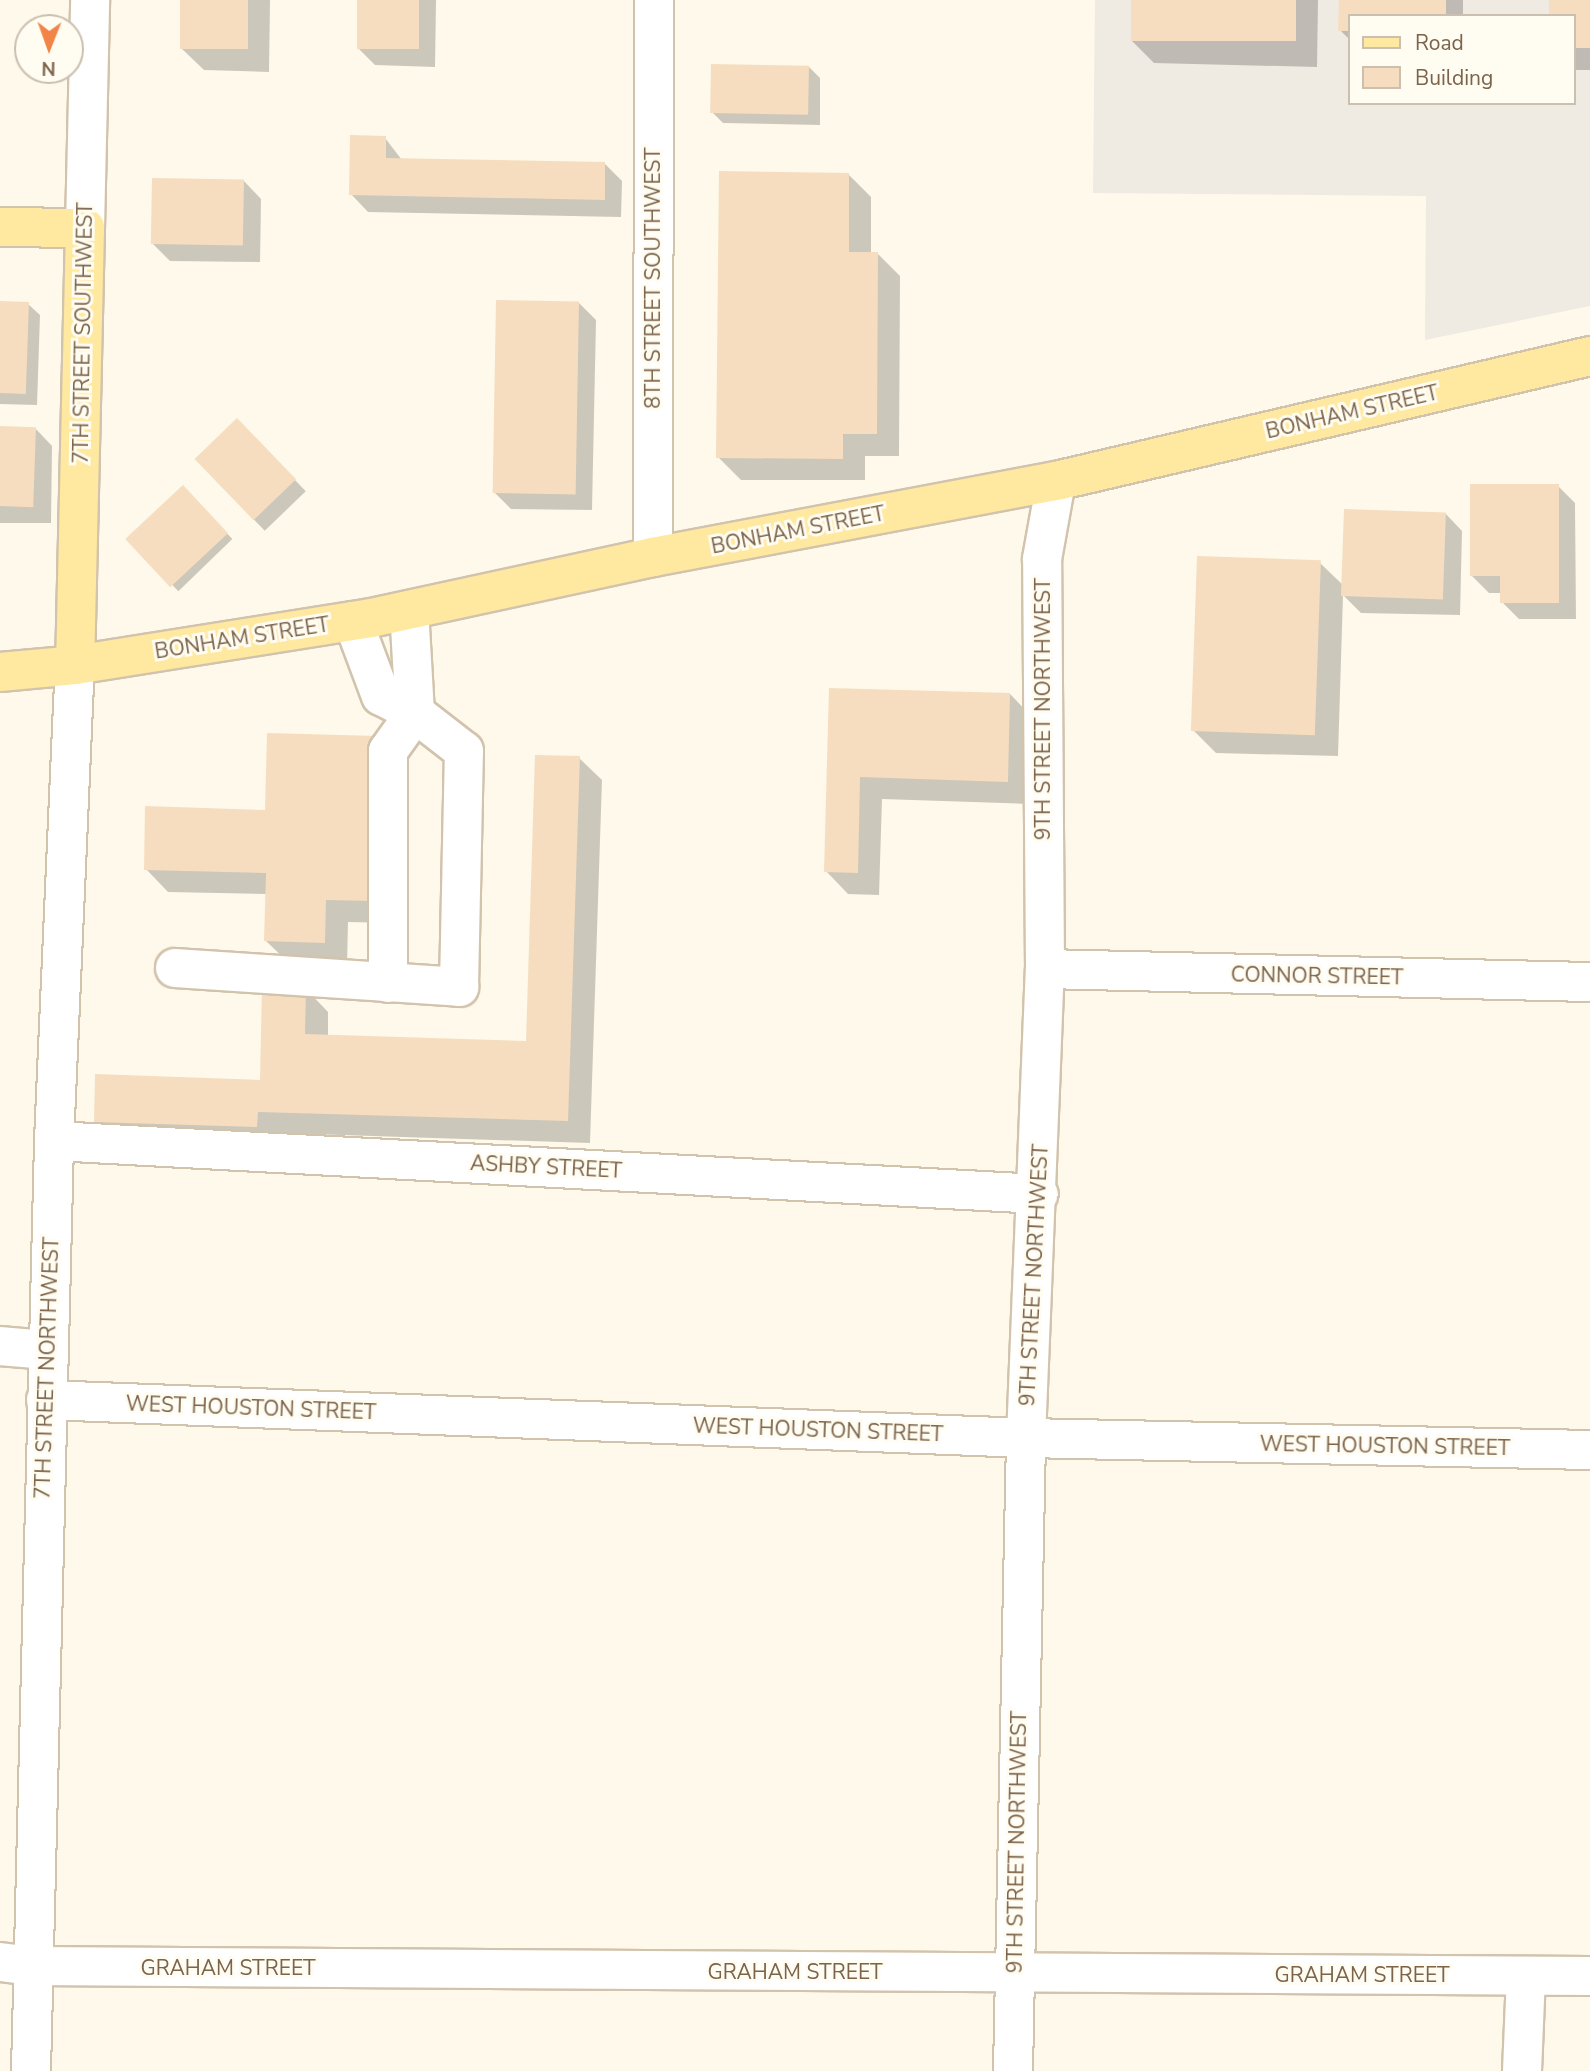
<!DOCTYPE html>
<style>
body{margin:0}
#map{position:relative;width:1590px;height:2071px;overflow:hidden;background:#fef9ea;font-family:"Nunito Sans",sans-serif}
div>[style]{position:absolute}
.industrial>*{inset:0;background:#efeae2}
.shadow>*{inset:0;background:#0003;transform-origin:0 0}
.building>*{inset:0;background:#f6ddbf;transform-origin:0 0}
.roads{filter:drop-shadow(2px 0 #d2c3ad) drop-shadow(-2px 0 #d2c3ad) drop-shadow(0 2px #d2c3ad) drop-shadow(0 -2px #d2c3ad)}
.minor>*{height:38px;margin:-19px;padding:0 19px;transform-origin:19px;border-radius:19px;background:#fff}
.major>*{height:38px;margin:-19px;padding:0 19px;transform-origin:19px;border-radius:19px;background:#ffe9a0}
span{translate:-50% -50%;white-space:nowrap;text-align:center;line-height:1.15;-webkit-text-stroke:6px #fffcf2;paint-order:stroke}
.street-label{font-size:21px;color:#7c634a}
.legend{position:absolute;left:1348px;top:14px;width:228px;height:91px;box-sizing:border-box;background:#fffcf2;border:2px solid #cbbfaf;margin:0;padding:9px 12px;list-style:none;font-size:21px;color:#7c634a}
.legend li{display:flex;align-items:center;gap:14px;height:35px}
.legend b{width:35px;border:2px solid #cbbfaf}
.north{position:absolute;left:14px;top:14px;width:70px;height:70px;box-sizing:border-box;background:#fffcf2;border:2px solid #cbbfaf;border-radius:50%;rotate:181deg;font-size:19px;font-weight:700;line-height:28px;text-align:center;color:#7c634a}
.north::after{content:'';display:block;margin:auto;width:24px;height:32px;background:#f08547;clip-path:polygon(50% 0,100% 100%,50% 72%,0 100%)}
</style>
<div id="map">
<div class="industrial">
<div style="clip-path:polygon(evenodd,1095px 0,1590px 0,1590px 306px,1425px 340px,1426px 196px,1093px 193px,1095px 0,1350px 16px,1574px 16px,1574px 103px,1350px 103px,1350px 16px)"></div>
</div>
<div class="shadow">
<div style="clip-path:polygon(182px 0,270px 0,269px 72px,204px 70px,181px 48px)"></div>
<div style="clip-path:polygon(359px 0,436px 0,435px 67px,375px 65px,358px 48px)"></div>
<div style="clip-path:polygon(1133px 0,1318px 0,1317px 67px,1154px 63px,1132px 41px)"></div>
<div style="clip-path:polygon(1341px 0,1463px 0,1463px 16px,1350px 16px,1350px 40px,1340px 30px)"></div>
<div style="clip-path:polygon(1551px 0,1590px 0,1590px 70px,1574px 70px,1574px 16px)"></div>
<div style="clip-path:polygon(809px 67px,820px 78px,820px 125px,723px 123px,712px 112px)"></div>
<div style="clip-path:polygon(385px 138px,402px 160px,605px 164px,622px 181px,621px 217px,368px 212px,351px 194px)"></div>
<div style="clip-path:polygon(848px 174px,871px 197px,871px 253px,877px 253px,900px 276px,899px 456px,865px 456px,865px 480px,741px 480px,718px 457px)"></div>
<div style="clip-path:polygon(244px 181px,261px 199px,260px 262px,170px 261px,153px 244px)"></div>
<div style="clip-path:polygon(0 303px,28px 304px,40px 315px,37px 405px,0 404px)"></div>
<div style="clip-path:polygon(579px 303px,596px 320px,592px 510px,511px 509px,494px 492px)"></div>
<div style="left:237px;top:420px;width:99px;height:57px;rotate:46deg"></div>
<div style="clip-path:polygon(0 428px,35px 428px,52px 446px,51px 523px,0 523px)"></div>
<div style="clip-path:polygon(1558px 486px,1575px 503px,1576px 619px,1519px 619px,1502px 602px,1502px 593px,1489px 593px,1472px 576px)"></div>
<div style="left:183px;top:488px;width:71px;height:75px;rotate:46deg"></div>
<div style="clip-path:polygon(1445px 513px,1462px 531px,1460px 615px,1361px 613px,1343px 595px,1338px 756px,1216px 753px,1193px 730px,1320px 563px,1344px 586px)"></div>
<div style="clip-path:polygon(831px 689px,1010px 694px,1032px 717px,1030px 804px,882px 799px,879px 895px,848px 894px,826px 871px)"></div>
<div style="clip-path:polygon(579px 758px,602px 780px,590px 1143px,280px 1133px,279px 1149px,118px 1144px,96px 1121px,261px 1081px,306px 989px,328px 1012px,328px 1036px,528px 1042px)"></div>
<div style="clip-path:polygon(267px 811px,395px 923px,348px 922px,347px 965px,289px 963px,266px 941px,267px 894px,168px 892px,146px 869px)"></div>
</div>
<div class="building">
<div style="left:180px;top:0;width:68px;height:49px"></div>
<div style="left:357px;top:0;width:62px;height:49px"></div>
<div style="left:1131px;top:0;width:165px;height:41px"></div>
<div style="clip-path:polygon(1339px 0,1446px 0,1446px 16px,1350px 16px,1350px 31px,1338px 31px)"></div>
<div style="clip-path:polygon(1549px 0,1590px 0,1590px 48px,1574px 48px,1574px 16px,1549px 16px)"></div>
<div style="left:711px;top:64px;width:98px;height:49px;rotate:1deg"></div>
<div style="clip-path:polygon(350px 135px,386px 136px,386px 158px,605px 162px,605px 200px,349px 195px)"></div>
<div style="clip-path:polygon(719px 171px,849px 173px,849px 252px,878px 252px,877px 434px,843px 434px,843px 459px,716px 458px)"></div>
<div style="left:152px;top:178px;width:92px;height:66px;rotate:1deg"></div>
<div style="left:496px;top:300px;width:83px;height:193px;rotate:1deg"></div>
<div style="left:0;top:301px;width:29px;height:92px;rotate:2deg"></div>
<div style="left:237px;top:418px;width:85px;height:59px;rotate:46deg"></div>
<div style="left:0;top:426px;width:36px;height:80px;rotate:2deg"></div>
<div style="clip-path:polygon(1470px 484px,1559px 484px,1559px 603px,1500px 603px,1500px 576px,1470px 576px)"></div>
<div style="left:183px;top:485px;width:66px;height:79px;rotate:47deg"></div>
<div style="left:1344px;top:509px;width:102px;height:87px;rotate:2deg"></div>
<div style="left:1197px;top:556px;width:124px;height:175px;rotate:2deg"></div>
<div style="clip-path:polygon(829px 688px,1010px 693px,1008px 782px,860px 777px,858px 873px,824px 872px)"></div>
<div style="clip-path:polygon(267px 733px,377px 736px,373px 901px,326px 900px,325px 943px,264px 941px,266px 873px,144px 870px,145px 806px,265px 810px)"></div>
<div style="clip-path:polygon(535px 755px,580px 756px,568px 1121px,258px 1112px,257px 1127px,94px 1122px,95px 1074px,260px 1080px,262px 986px,306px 988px,305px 1034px,526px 1041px)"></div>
</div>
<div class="roads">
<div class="minor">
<div style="left:85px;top:228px;width:228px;rotate:-88.7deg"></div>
<div style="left:653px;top:557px;width:557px;rotate:-89.9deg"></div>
<div style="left:175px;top:968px;width:285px;rotate:3.8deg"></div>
<div style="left:459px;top:987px;width:236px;rotate:-88.8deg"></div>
<div style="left:464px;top:751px;width:62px;rotate:-142.2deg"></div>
<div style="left:415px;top:713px;width:38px;rotate:-153deg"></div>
<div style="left:381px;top:696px;width:80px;rotate:-110.5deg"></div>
<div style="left:1045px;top:969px;width:545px;rotate:1.37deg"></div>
<div style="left:388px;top:983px;width:232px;rotate:-90deg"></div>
<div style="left:388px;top:751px;width:47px;rotate:-54.6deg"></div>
<div style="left:415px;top:713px;width:103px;rotate:-93.3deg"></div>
<div style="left:54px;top:1141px;width:986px;rotate:3.08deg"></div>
<div style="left:0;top:1346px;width:47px;rotate:4.9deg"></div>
<div style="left:46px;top:1400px;width:981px;rotate:2.22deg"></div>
<div style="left:1026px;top:1438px;width:564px;rotate:1.22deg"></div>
<div style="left:0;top:1962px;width:32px;rotate:7deg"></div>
<div style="left:32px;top:1966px;width:1558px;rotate:0.37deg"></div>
<div style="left:31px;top:2071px;width:930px;rotate:-88.58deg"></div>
<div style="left:54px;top:1141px;width:476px;rotate:-87.5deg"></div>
<div style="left:1013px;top:2071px;width:633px;rotate:-88.82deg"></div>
<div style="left:1026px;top:1438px;width:469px;rotate:-87.7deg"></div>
<div style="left:1045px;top:969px;width:410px;rotate:-90.4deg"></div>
<div style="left:1042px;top:559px;width:79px;rotate:-79.8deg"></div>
<div style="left:1522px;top:2071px;width:95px;rotate:-87.6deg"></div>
</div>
<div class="major">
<div style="left:0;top:227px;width:85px;rotate:0.7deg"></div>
<div style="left:85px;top:228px;width:437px;rotate:91.3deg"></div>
<div style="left:0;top:672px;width:75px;rotate:-5.3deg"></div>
<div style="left:75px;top:665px;width:300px;rotate:-9deg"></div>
<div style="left:371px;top:618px;width:289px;rotate:-12.2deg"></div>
<div style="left:653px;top:557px;width:410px;rotate:-10.7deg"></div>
<div style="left:1056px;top:481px;width:548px;rotate:-13.17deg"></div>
</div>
</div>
<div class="street-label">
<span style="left:653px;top:278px;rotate:-90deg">8TH STREET SOUTHWEST</span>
<span style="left:83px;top:333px;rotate:-89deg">7TH STREET SOUTHWEST</span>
<span style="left:1352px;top:412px;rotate:-13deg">BONHAM STREET</span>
<span style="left:798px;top:530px;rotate:-11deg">BONHAM STREET</span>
<span style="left:242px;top:638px;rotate:-9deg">BONHAM STREET</span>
<span style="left:1043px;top:709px;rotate:-90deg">9TH STREET NORTHWEST</span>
<span style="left:1317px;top:976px;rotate:1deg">CONNOR STREET</span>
<span style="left:546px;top:1167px;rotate:3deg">ASHBY STREET</span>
<span style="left:1034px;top:1275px;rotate:-87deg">9TH STREET NORTHWEST</span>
<span style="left:47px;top:1368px;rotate:-88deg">7TH STREET NORTHWEST</span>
<span style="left:251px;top:1408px;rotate:2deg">WEST HOUSTON STREET</span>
<span style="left:818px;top:1430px;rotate:2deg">WEST HOUSTON STREET</span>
<span style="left:1385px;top:1446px;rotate:1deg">WEST HOUSTON STREET</span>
<span style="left:1017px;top:1842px;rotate:-89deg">9TH STREET NORTHWEST</span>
<span style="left:228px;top:1968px">GRAHAM STREET</span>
<span style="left:795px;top:1972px">GRAHAM STREET</span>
<span style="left:1362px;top:1975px">GRAHAM STREET</span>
</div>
<ul class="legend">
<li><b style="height:9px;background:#ffe9a0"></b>Road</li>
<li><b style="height:19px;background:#f6ddbf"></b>Building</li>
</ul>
<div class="north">N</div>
</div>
